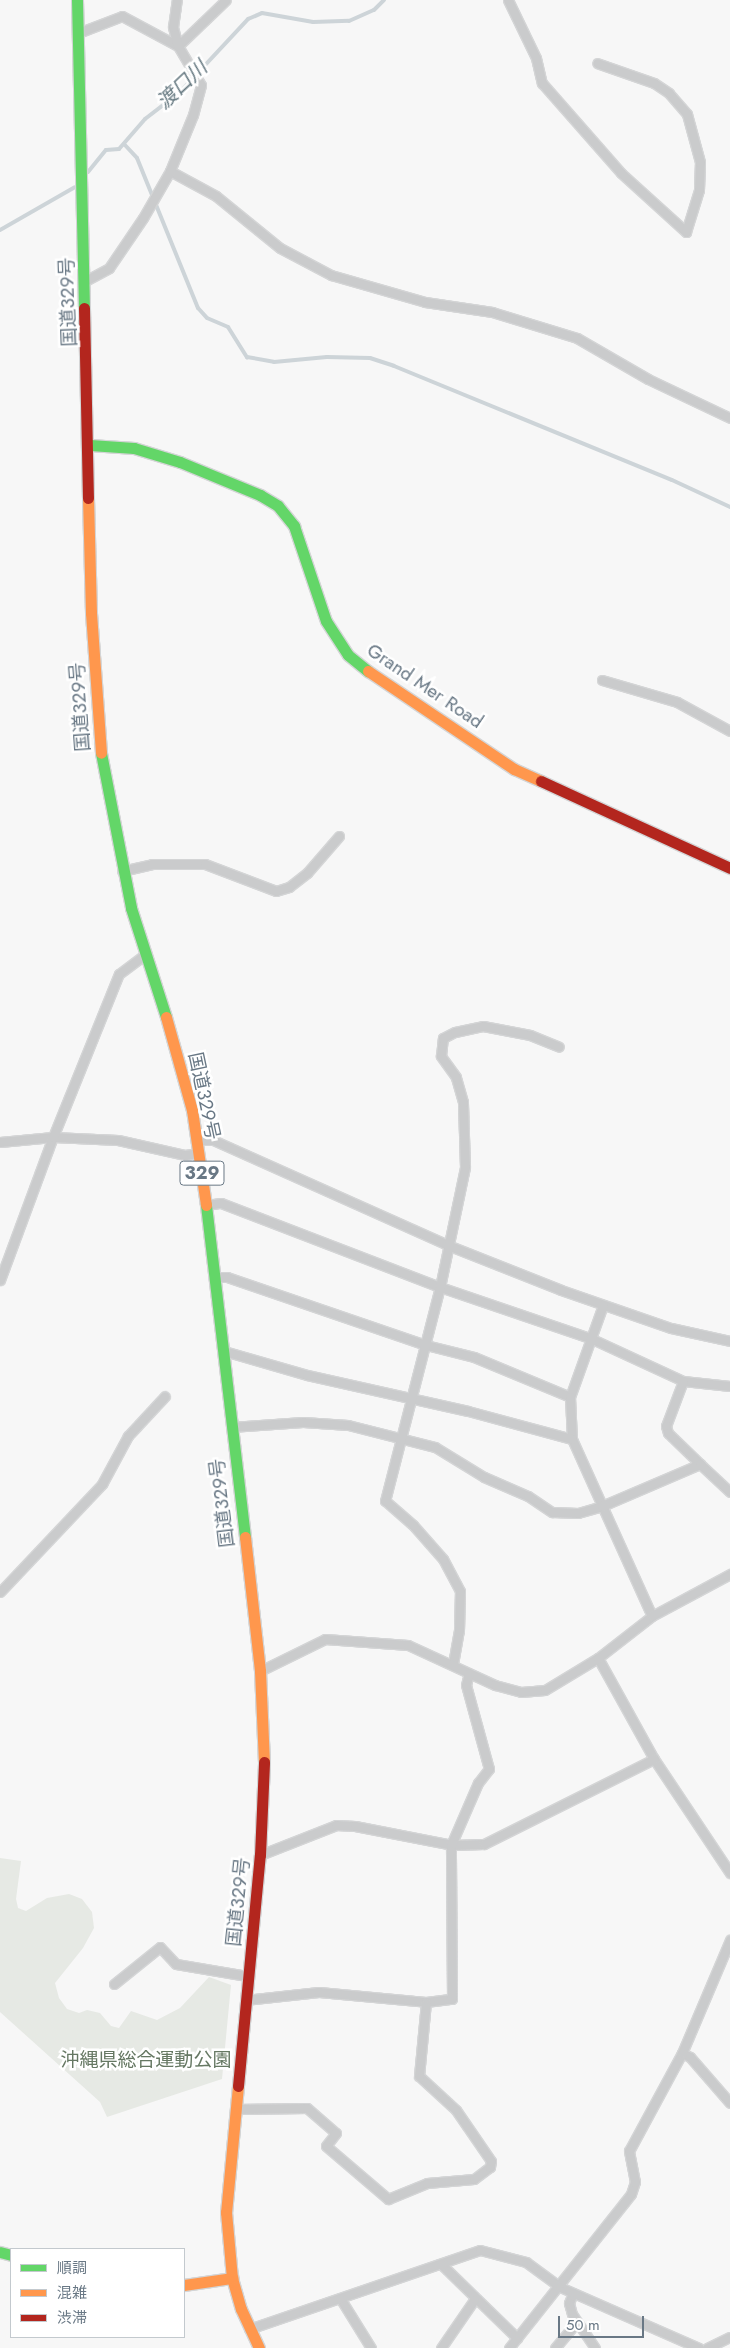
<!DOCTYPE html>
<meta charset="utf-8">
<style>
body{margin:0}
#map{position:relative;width:730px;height:2348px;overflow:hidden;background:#f7f7f7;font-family:Jost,"Noto Sans JP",sans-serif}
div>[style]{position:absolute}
.green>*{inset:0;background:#e6e9e4}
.stream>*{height:4px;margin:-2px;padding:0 2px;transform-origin:2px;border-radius:2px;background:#cdd4d8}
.roads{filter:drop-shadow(1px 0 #d4d5d6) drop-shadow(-1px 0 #d4d5d6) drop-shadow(0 1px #d4d5d6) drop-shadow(0 -1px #d4d5d6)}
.street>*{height:9px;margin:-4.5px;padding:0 4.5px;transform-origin:4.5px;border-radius:4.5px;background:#cacbcc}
.fast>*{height:11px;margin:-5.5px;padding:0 5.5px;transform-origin:5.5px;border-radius:5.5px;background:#63d668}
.slow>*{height:11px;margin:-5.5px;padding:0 5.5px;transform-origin:5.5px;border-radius:5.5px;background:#ff974d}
.jam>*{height:11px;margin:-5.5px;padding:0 5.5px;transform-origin:5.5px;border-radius:5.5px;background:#b3261e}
span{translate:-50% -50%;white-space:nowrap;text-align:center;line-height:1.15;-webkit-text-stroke:5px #fff;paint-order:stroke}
.shield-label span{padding:1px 4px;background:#fff;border:1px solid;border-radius:4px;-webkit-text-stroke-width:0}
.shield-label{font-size:18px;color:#697885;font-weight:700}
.street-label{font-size:19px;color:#697885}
.park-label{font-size:19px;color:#667863}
.water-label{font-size:20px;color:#657880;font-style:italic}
.legend{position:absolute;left:10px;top:2248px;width:175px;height:90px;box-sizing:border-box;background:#fff;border:1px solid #c3c9ce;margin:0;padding:6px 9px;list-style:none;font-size:15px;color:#697885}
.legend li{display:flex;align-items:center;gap:10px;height:25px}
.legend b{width:25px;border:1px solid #c3c9ce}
.scale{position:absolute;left:558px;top:2316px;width:86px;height:22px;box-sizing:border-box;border:2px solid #697885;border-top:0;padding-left:6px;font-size:15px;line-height:18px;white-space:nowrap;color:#697885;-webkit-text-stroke:4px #fff;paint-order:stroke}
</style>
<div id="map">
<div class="green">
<div style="clip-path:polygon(0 1858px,21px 1861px,16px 1899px,18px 1908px,26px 1911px,47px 1898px,69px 1894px,82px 1899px,92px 1912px,94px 1928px,83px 1948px,55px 1983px,59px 1998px,67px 2009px,79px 2013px,87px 2010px,100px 2013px,111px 2026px,119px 2028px,131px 2011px,157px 2020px,180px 2008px,209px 1977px,231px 1985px,222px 2079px,107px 2117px,100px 2102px,0 2012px)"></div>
</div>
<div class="stream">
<div style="left:124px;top:144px;width:19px;rotate:47deg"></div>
<div style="left:137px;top:158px;width:162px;rotate:67.9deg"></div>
<div style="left:198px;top:308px;width:13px;rotate:48deg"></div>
<div style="left:207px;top:318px;width:23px;rotate:23deg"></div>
<div style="left:228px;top:327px;width:36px;rotate:58deg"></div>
<div style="left:247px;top:357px;width:27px;rotate:10deg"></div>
<div style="left:274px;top:362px;width:53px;rotate:-5.4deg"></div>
<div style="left:327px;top:357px;width:43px;rotate:1.3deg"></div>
<div style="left:370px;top:358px;width:25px;rotate:18deg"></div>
<div style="left:394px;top:366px;width:300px;rotate:22.3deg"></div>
<div style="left:672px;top:480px;width:64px;rotate:25deg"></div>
<div style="left:88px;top:172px;width:28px;rotate:-51deg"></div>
<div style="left:106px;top:150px;width:13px;rotate:-4deg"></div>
<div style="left:119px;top:149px;width:40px;rotate:-49deg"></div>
<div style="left:145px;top:119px;width:44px;rotate:-37.6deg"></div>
<div style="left:180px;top:92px;width:100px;rotate:-47deg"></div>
<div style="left:248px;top:19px;width:15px;rotate:-23deg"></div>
<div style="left:262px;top:13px;width:52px;rotate:10deg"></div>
<div style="left:313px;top:22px;width:36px;rotate:-2deg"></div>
<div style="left:349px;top:21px;width:27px;rotate:-24deg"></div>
<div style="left:374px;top:10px;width:14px;rotate:-45deg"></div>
<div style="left:0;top:230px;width:86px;rotate:-29.8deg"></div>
</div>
<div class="roads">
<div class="street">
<div style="left:508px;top:0;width:64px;rotate:64.2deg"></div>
<div style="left:536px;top:58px;width:26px;rotate:77deg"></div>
<div style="left:542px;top:83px;width:120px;rotate:48.7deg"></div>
<div style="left:621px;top:173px;width:88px;rotate:42.2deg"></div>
<div style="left:686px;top:232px;width:44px;rotate:-72.8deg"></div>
<div style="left:699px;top:190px;width:28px;rotate:-88deg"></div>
<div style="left:700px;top:162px;width:50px;rotate:-105.2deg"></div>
<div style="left:687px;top:114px;width:28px;rotate:-131deg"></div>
<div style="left:669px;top:93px;width:18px;rotate:-146deg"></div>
<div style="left:654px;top:83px;width:60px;rotate:-160.7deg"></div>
<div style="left:78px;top:33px;width:47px;rotate:-21.1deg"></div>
<div style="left:122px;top:16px;width:64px;rotate:28.2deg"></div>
<div style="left:178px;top:46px;width:66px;rotate:-43.8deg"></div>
<div style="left:170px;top:171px;width:52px;rotate:28.5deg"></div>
<div style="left:216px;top:196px;width:82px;rotate:39.1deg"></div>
<div style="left:280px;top:248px;width:58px;rotate:27.9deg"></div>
<div style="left:331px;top:275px;width:98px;rotate:16deg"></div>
<div style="left:425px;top:302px;width:68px;rotate:8.5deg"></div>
<div style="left:492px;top:312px;width:89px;rotate:17deg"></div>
<div style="left:577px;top:338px;width:82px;rotate:30deg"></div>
<div style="left:648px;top:379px;width:91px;rotate:25.4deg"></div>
<div style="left:85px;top:281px;width:27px;rotate:-28deg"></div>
<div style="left:109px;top:268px;width:60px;rotate:-55.8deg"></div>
<div style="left:143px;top:218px;width:54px;rotate:-60.1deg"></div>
<div style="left:170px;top:171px;width:61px;rotate:-67.7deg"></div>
<div style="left:193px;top:115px;width:31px;rotate:-75deg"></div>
<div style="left:201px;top:85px;width:45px;rotate:-120.5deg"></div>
<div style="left:178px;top:46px;width:20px;rotate:-105deg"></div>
<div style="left:173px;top:27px;width:27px;rotate:-82deg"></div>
<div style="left:602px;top:680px;width:78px;rotate:16.3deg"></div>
<div style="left:677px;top:702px;width:60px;rotate:28.7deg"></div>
<div style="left:122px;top:871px;width:31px;rotate:-13deg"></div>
<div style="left:152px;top:864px;width:53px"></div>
<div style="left:205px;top:864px;width:76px;rotate:20.8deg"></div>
<div style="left:276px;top:891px;width:14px;rotate:-17deg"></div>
<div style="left:289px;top:887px;width:23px;rotate:-38deg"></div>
<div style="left:307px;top:873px;width:49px;rotate:-49.1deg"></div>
<div style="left:197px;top:1140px;width:16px"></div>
<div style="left:213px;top:1140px;width:260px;rotate:24.1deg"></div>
<div style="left:450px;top:1246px;width:119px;rotate:21.6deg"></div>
<div style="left:561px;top:1290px;width:116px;rotate:19.1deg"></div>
<div style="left:671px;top:1328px;width:60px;rotate:12.4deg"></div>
<div style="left:0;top:1142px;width:53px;rotate:-5.4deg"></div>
<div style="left:53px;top:1137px;width:65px;rotate:2.6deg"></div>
<div style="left:118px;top:1140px;width:69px;rotate:12.6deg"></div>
<div style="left:185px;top:1155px;width:14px;rotate:-8deg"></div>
<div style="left:206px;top:1205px;width:15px;rotate:-8deg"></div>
<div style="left:221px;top:1203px;width:235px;rotate:21deg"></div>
<div style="left:440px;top:1287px;width:158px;rotate:18.8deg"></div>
<div style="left:590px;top:1338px;width:102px;rotate:24.8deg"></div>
<div style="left:683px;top:1381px;width:47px;rotate:6.1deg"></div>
<div style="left:214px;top:1277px;width:13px"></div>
<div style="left:227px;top:1277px;width:210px;rotate:18.9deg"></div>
<div style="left:426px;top:1345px;width:49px;rotate:14deg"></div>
<div style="left:474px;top:1357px;width:104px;rotate:22.6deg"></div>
<div style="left:0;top:1280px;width:153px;rotate:-69.7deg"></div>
<div style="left:53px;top:1137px;width:176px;rotate:-68deg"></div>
<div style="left:119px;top:974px;width:34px;rotate:-37deg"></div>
<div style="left:603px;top:1305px;width:98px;rotate:109.7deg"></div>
<div style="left:570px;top:1397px;width:42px;rotate:87.3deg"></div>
<div style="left:572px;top:1439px;width:194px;rotate:65.7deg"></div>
<div style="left:224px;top:1351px;width:86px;rotate:16.1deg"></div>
<div style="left:307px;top:1375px;width:165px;rotate:12.6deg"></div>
<div style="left:468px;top:1411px;width:108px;rotate:15.1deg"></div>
<div style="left:683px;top:1381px;width:48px;rotate:110.7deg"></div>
<div style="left:666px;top:1426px;width:7px;rotate:74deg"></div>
<div style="left:668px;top:1433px;width:45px;rotate:44.1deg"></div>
<div style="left:231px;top:1427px;width:72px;rotate:-4deg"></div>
<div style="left:303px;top:1422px;width:45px;rotate:3.8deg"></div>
<div style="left:348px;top:1425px;width:90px;rotate:14.2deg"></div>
<div style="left:435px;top:1447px;width:57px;rotate:31.5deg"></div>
<div style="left:484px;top:1477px;width:48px;rotate:23.4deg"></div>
<div style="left:528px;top:1496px;width:29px;rotate:34deg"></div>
<div style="left:552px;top:1512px;width:26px;rotate:2deg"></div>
<div style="left:578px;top:1513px;width:25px;rotate:-16deg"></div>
<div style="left:602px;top:1506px;width:107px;rotate:-23.2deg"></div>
<div style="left:700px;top:1464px;width:41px;rotate:43deg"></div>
<div style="left:0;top:1592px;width:149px;rotate:-46.6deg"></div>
<div style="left:102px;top:1484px;width:55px;rotate:-61.6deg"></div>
<div style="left:128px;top:1436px;width:54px;rotate:-47.2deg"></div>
<div style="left:598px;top:1658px;width:115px;rotate:61deg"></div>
<div style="left:654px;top:1759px;width:137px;rotate:56.3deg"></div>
<div style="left:453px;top:1664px;width:34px;rotate:-80deg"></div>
<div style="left:459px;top:1631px;width:40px;rotate:-88.6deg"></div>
<div style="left:460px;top:1591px;width:36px;rotate:-118deg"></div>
<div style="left:443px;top:1559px;width:45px;rotate:-131.4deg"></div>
<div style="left:413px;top:1525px;width:37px;rotate:-139deg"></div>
<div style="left:385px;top:1501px;width:221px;rotate:-75.6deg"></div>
<div style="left:440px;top:1287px;width:123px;rotate:-78.2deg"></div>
<div style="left:465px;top:1167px;width:65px;rotate:-91.8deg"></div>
<div style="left:463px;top:1102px;width:26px;rotate:-106deg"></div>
<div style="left:456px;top:1077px;width:26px;rotate:-126deg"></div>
<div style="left:441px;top:1056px;width:18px;rotate:-84deg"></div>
<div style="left:443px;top:1038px;width:13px;rotate:-27deg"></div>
<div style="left:455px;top:1032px;width:29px;rotate:-12deg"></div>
<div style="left:483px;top:1026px;width:48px;rotate:10.8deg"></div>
<div style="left:530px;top:1035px;width:31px;rotate:22deg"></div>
<div style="left:260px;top:1671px;width:72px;rotate:-26.2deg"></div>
<div style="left:325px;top:1639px;width:83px;rotate:4.1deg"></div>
<div style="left:408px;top:1645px;width:96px;rotate:24.7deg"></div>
<div style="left:495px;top:1685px;width:27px;rotate:15deg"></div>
<div style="left:521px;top:1692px;width:24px;rotate:-5deg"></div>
<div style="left:545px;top:1690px;width:62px;rotate:-31.1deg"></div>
<div style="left:598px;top:1658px;width:68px;rotate:-37.9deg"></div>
<div style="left:652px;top:1616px;width:89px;rotate:-28.3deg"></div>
<div style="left:260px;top:1855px;width:82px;rotate:-21.5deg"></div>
<div style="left:336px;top:1825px;width:19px;rotate:3deg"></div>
<div style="left:355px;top:1826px;width:100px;rotate:11deg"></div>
<div style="left:453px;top:1845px;width:31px;rotate:-2deg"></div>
<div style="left:484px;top:1844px;width:190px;rotate:-26.6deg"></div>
<div style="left:114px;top:1984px;width:59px;rotate:-38.8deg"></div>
<div style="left:160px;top:1947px;width:23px;rotate:47deg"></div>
<div style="left:176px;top:1964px;width:72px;rotate:9.6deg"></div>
<div style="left:245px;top:2000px;width:74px;rotate:-6.2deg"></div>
<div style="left:319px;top:1992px;width:107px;rotate:5.3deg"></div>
<div style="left:426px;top:2002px;width:26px;rotate:-7deg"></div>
<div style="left:452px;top:1999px;width:154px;rotate:-90.4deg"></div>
<div style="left:451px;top:1845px;width:68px;rotate:-66.5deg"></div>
<div style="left:478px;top:1783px;width:18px;rotate:-52deg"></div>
<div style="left:489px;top:1769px;width:87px;rotate:-105.3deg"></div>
<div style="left:466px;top:1685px;width:12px;rotate:-76deg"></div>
<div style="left:682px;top:2053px;width:9px;rotate:27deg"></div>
<div style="left:690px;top:2057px;width:61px;rotate:49deg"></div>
<div style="left:236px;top:2109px;width:71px;rotate:-0.8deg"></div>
<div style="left:307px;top:2108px;width:38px;rotate:41deg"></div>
<div style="left:336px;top:2133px;width:16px;rotate:128deg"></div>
<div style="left:326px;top:2146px;width:82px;rotate:40.5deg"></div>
<div style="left:388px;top:2199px;width:42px;rotate:-22.3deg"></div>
<div style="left:427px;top:2183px;width:47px;rotate:-4.9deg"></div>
<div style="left:474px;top:2179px;width:20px;rotate:-37deg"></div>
<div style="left:490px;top:2167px;width:6px;rotate:-81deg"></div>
<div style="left:491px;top:2161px;width:62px;rotate:-124.5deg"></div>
<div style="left:456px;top:2110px;width:50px;rotate:-137.4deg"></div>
<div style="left:419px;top:2076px;width:74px;rotate:-84.6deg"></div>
<div style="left:442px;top:2265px;width:105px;rotate:44.2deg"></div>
<div style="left:573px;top:2293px;width:11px;rotate:112deg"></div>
<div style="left:569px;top:2303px;width:11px;rotate:75deg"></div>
<div style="left:572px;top:2314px;width:41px;rotate:55.9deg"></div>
<div style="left:340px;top:2298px;width:59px;rotate:58.2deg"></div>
<div style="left:249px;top:2329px;width:244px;rotate:-18.9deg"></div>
<div style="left:480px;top:2250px;width:48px;rotate:14.6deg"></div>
<div style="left:526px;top:2262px;width:42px;rotate:36.3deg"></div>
<div style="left:560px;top:2287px;width:152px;rotate:23.7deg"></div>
<div style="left:441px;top:2348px;width:58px;rotate:-55.5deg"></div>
<div style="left:509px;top:2348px;width:196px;rotate:-51.6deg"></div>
<div style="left:631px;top:2194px;width:13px;rotate:-72deg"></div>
<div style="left:635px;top:2182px;width:32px;rotate:-101deg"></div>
<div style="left:629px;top:2151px;width:111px;rotate:-61.6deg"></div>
<div style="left:682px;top:2053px;width:123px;rotate:-67deg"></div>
<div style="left:555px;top:2348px;width:33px;rotate:-50deg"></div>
<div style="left:707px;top:2348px;width:25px;rotate:-26deg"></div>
</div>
<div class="fast">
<div style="left:77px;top:0;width:308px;rotate:88.7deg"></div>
<div style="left:90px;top:445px;width:44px;rotate:3.9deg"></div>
<div style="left:134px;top:448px;width:48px;rotate:16.9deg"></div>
<div style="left:180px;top:462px;width:87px;rotate:22.4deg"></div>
<div style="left:260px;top:495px;width:21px;rotate:31deg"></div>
<div style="left:278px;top:506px;width:26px;rotate:51deg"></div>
<div style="left:294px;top:526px;width:100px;rotate:71.4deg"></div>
<div style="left:326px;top:621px;width:40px;rotate:57.1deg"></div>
<div style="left:348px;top:655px;width:26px;rotate:39deg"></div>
<div style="left:101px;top:753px;width:158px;rotate:79deg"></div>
<div style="left:131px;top:908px;width:114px;rotate:72.2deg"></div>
<div style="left:206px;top:1205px;width:334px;rotate:83.3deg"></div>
<div style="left:0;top:2252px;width:11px;rotate:15deg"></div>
</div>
<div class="slow">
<div style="left:88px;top:498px;width:115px;rotate:88.5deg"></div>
<div style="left:91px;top:613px;width:140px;rotate:85.9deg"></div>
<div style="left:368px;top:671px;width:176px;rotate:33.9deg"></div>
<div style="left:514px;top:769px;width:30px;rotate:24deg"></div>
<div style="left:166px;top:1017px;width:97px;rotate:74.4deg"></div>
<div style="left:192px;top:1110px;width:96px;rotate:81.6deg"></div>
<div style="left:245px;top:1537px;width:135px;rotate:83.6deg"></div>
<div style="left:260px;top:1671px;width:91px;rotate:87.5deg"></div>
<div style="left:238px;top:2086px;width:127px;rotate:95.4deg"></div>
<div style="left:226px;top:2212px;width:66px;rotate:84.8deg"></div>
<div style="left:232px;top:2278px;width:32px;rotate:74deg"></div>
<div style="left:241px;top:2309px;width:43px;rotate:65.2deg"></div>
<div style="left:184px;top:2285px;width:49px;rotate:-8.3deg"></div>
</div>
<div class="jam">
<div style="left:84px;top:308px;width:190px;rotate:88.8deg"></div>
<div style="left:541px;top:781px;width:208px;rotate:24.7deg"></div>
<div style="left:238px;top:2086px;width:232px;rotate:-84.6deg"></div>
<div style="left:260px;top:1855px;width:93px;rotate:-87.5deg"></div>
</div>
</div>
<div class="shield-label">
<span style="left:202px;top:1173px">329</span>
</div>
<div class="street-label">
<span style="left:68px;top:302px;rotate:-92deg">国道329号</span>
<span style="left:425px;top:686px;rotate:34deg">Grand Mer Road</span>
<span style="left:80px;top:707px;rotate:-94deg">国道329号</span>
<span style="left:204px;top:1096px;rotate:78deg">国道329号</span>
<span style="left:222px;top:1503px;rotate:-97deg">国道329号</span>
<span style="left:238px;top:1902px;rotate:-84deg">国道329号</span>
</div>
<div class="park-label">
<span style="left:146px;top:2060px">沖縄県総合運動公園</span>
</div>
<div class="water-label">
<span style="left:182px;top:85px;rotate:-43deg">渡口川</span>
</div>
<ul class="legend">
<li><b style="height:6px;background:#63d668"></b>順調</li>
<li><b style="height:6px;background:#ff974d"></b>混雑</li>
<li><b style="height:6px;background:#b3261e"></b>渋滞</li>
</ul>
<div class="scale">50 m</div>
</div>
